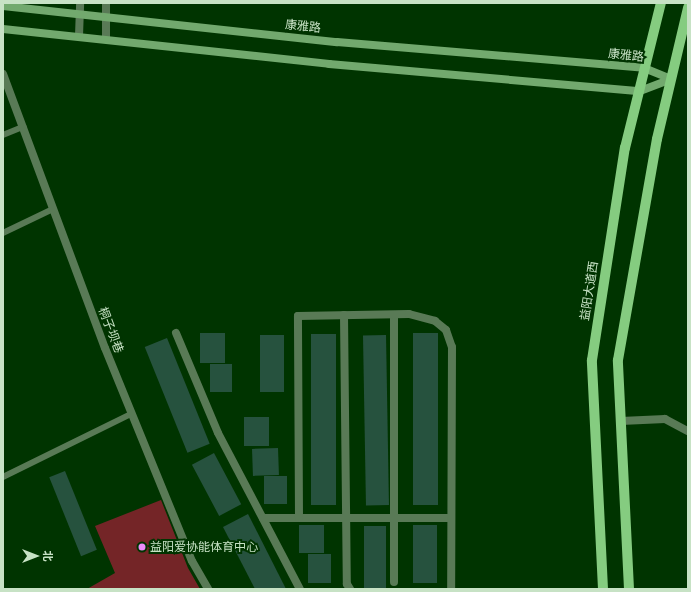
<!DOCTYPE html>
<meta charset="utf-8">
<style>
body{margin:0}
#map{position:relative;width:691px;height:592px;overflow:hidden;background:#003400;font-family:Quicksand,"Noto Sans SC",sans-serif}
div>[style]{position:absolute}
.green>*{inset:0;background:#742527}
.building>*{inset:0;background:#26523e;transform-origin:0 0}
.service>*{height:5.5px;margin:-2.75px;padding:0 2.75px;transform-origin:2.75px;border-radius:2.75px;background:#597a56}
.minor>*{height:8px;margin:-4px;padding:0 4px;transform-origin:4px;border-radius:4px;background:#597a56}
.tertiary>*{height:8px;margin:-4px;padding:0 4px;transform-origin:4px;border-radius:4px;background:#597a56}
.secondary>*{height:8px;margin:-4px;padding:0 4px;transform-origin:4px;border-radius:4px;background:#72a96e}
.primary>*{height:10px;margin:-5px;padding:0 5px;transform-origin:5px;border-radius:5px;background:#85cc80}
.dots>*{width:11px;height:11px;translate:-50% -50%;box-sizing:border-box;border:2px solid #003400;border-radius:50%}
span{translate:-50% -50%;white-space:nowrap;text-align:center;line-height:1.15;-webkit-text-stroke:4px #003400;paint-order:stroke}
.street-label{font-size:12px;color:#c7e2c5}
.poi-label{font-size:12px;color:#c7e2c5}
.left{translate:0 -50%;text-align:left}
.frame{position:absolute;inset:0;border:4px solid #c7e2c5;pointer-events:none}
.north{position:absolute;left:16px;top:536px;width:40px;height:40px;-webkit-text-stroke:3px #003400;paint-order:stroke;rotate:90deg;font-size:11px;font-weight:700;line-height:16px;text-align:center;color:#c7e2c5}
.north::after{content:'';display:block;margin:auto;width:14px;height:18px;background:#c7e2c5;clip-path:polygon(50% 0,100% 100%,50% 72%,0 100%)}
</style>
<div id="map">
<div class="green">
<div style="clip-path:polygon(161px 500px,188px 568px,200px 589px,87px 589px,115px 573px,95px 526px)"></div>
</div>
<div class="building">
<div style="left:200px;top:333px;width:25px;height:30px"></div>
<div style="left:413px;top:333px;width:25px;height:172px"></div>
<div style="left:311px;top:334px;width:25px;height:171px"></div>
<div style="left:260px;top:335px;width:24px;height:57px"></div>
<div style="left:386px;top:335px;width:170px;height:23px;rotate:89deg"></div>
<div style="left:167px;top:338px;width:114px;height:24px;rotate:68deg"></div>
<div style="left:210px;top:364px;width:22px;height:28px"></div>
<div style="left:244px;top:417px;width:25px;height:29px"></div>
<div style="left:278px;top:448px;width:27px;height:26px;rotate:88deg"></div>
<div style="left:214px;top:453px;width:58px;height:25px;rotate:62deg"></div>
<div style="left:65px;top:471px;width:85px;height:17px;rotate:68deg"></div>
<div style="left:264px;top:476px;width:23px;height:28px"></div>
<div style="clip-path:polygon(248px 514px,286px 589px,255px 589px,223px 527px)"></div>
<div style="left:299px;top:525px;width:25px;height:28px"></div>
<div style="left:413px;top:525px;width:24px;height:58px"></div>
<div style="left:364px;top:526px;width:22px;height:63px"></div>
<div style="left:308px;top:554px;width:23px;height:29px"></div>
</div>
<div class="service">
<div style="left:3px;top:135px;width:22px;rotate:-22deg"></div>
<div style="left:3px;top:233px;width:55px;rotate:-25.6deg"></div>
<div style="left:3px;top:477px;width:143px;rotate:-26.2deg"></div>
</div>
<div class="minor">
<div style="left:106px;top:3px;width:35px;rotate:90deg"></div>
<div style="left:79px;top:36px;width:33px;rotate:-88deg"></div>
<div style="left:344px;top:315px;width:269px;rotate:89.4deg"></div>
<div style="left:347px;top:584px;width:6px;rotate:59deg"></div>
<div style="left:394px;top:315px;width:267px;rotate:90deg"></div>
<div style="left:176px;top:333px;width:108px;rotate:67.2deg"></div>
<div style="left:218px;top:433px;width:176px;rotate:62.3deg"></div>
<div style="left:621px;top:421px;width:44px;rotate:-2.6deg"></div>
<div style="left:665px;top:419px;width:26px;rotate:28deg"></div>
<div style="left:263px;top:518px;width:188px"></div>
<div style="left:299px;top:518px;width:202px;rotate:-90.3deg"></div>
<div style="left:298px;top:316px;width:111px;rotate:-1deg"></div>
<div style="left:409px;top:314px;width:27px;rotate:15deg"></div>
<div style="left:435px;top:321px;width:14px;rotate:39deg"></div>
<div style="left:446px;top:330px;width:18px;rotate:71deg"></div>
<div style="left:452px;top:347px;width:242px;rotate:90.2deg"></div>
</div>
<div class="tertiary">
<div style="left:3px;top:74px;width:292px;rotate:69.6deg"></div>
<div style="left:105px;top:348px;width:230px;rotate:67.8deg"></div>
<div style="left:192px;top:561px;width:32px;rotate:60deg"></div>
</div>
<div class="secondary">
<div style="left:3px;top:6px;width:336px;rotate:6.2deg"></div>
<div style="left:337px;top:42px;width:308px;rotate:4.8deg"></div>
<div style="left:644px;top:68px;width:29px;rotate:22deg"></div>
<div style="left:3px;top:29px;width:328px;rotate:6.1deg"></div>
<div style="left:329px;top:64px;width:312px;rotate:5deg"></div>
<div style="left:640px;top:91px;width:33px;rotate:-21deg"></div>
</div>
<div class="primary">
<div style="left:603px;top:589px;width:229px;rotate:-92.8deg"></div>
<div style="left:592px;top:360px;width:215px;rotate:-81.2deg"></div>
<div style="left:625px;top:148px;width:149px;rotate:-76.1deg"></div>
<div style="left:629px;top:589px;width:229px;rotate:-92.8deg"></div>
<div style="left:618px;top:360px;width:224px;rotate:-80deg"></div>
<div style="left:657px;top:139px;width:135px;rotate:-76.7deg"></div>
</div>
<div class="dots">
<div style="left:142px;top:547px;background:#ed8cfa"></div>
</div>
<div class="street-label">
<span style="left:303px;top:26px;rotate:6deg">康雅路</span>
<span style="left:626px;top:55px;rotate:6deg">康雅路</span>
<span style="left:589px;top:291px;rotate:-81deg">益阳大道西</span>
<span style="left:111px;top:330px;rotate:69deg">桐子坝巷</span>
</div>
<div class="poi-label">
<span class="left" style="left:150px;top:547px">益阳爱协能体育中心</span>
</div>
<div class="frame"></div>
<div class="north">北</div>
</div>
